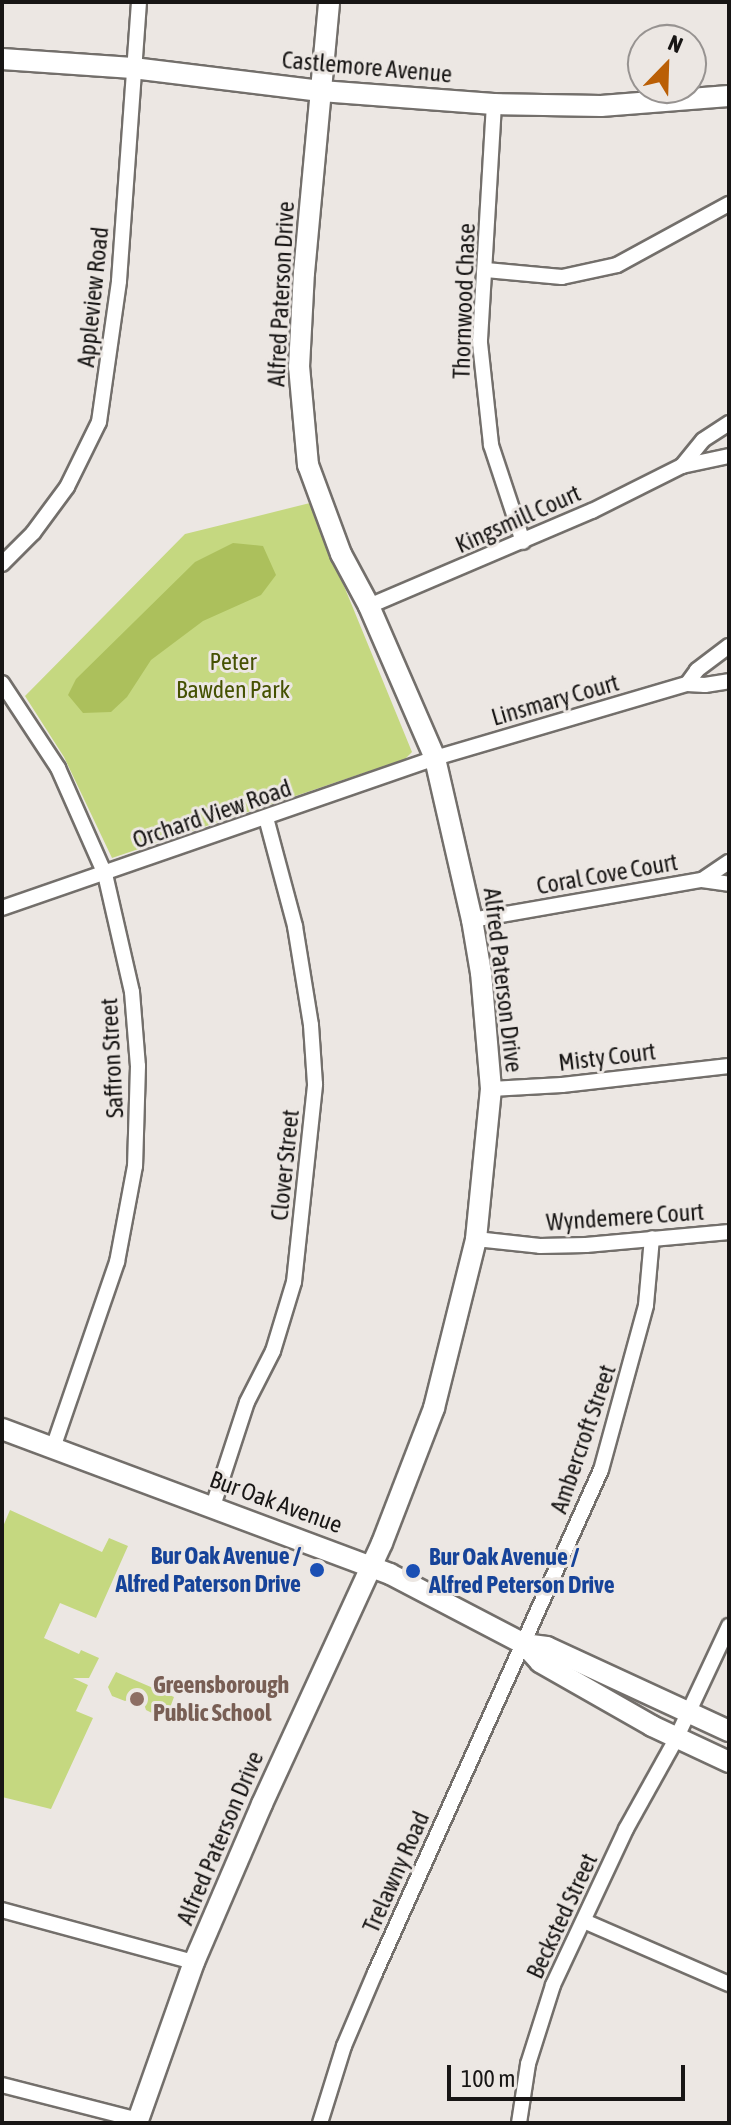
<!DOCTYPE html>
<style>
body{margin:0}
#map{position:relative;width:731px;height:2125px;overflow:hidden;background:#ece7e3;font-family:"Asap Condensed",sans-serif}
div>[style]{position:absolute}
.green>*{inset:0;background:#c5d880}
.forest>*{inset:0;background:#acc05c}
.roads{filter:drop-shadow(2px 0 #736f6b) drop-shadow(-2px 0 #736f6b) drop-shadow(0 2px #736f6b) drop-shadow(0 -2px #736f6b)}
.street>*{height:14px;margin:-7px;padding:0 7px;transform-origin:7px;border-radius:7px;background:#fff}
.secondary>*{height:20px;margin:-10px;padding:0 10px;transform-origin:10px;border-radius:10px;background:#fff}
.dots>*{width:22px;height:22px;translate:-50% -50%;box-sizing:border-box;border:4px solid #ece7e3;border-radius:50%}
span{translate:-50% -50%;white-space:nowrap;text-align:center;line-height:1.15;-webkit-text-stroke:6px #ece7e3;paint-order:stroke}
.street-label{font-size:24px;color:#181615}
.park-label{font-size:24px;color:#455102}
.transit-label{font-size:24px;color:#164399;font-weight:700}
.right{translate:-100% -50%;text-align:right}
.left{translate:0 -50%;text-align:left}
.education-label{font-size:24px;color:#785e54;font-weight:700}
.frame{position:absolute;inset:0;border:4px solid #181615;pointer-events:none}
.north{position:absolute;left:627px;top:24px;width:80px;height:80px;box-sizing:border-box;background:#ece7e3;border:2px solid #979391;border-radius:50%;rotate:23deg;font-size:22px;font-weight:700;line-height:32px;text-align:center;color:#181615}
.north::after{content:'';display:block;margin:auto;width:28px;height:36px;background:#ba5f06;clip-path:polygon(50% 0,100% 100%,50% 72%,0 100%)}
.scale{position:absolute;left:447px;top:2065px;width:238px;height:36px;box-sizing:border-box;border:4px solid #181615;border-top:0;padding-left:10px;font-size:24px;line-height:28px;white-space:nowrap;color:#181615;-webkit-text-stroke:6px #ece7e3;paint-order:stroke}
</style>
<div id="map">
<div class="green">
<div style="clip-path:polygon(310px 503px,412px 752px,405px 759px,112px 858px,64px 757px,25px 696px,185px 534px)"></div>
<div style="clip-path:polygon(10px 1510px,102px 1552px,109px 1538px,128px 1546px,96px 1618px,60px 1603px,44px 1638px,79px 1654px,81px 1650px,99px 1658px,89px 1678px,73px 1678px,88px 1685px,76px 1711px,93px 1718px,51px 1809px,2px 1797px,2px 1529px)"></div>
<div style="clip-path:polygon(116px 1672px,174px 1697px,168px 1713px,158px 1716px,146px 1710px,143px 1701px,135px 1697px,125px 1701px,112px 1696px,108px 1687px)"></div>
</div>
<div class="forest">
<div style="clip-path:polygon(233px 543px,263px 546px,276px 575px,261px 595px,203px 621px,151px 660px,127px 697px,111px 712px,83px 713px,68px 695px,76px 679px,195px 562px)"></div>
</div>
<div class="roads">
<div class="street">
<div style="left:494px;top:104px;width:239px;rotate:93.4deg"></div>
<div style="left:480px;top:343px;width:103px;rotate:83.8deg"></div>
<div style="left:491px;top:445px;width:102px;rotate:71.7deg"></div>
<div style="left:486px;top:270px;width:76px;rotate:5.3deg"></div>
<div style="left:562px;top:277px;width:56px;rotate:-12.3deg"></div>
<div style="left:617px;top:265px;width:128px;rotate:-28.6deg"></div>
<div style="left:682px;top:466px;width:33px;rotate:-51deg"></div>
<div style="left:703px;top:440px;width:31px;rotate:-33deg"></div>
<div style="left:2px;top:564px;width:44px;rotate:-45deg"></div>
<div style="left:33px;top:533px;width:57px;rotate:-53.5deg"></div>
<div style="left:67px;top:487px;width:72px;rotate:-63.8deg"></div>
<div style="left:99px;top:422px;width:142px;rotate:-81.9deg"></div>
<div style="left:119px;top:281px;width:280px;rotate:-85.9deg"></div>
<div style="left:369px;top:606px;width:242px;rotate:-23.1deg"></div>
<div style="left:592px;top:511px;width:101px;rotate:-26.6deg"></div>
<div style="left:682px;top:466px;width:48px;rotate:-12deg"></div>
<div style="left:2px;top:683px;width:102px;rotate:56.6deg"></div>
<div style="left:58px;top:768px;width:116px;rotate:66.1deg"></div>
<div style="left:105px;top:874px;width:121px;rotate:77.1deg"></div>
<div style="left:132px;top:992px;width:74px;rotate:85.4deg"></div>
<div style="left:138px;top:1066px;width:100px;rotate:91.7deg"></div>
<div style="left:135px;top:1166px;width:98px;rotate:100.6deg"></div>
<div style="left:117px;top:1262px;width:197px;rotate:109deg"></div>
<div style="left:687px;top:684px;width:17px;rotate:-54deg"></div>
<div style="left:697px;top:670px;width:40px;rotate:-37deg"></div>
<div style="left:702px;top:880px;width:32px;rotate:-34deg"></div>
<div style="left:2px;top:908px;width:458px;rotate:-19.1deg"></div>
<div style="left:435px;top:758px;width:263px;rotate:-16.4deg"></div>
<div style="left:687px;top:684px;width:18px;rotate:3deg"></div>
<div style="left:705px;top:685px;width:24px;rotate:-9deg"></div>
<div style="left:472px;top:920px;width:233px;rotate:-9.9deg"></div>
<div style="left:702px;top:880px;width:27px;rotate:8deg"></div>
<div style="left:491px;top:1089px;width:71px;rotate:-3.2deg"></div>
<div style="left:562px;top:1085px;width:168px;rotate:-6.5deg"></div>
<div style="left:476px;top:1239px;width:64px;rotate:6.2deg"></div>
<div style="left:540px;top:1246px;width:46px;rotate:-1.2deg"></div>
<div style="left:586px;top:1245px;width:144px;rotate:-5.2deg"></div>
<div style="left:213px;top:1506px;width:109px;rotate:-71.9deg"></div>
<div style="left:247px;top:1402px;width:57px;rotate:-63deg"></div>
<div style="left:273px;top:1351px;width:72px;rotate:-73.1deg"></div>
<div style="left:294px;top:1282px;width:199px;rotate:-83.9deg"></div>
<div style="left:315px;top:1084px;width:59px;rotate:-93.9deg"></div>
<div style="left:311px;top:1025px;width:100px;rotate:-99.2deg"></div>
<div style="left:295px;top:926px;width:112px;rotate:-105deg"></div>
<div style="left:2px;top:1910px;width:199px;rotate:15.2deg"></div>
<div style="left:584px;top:1921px;width:158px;rotate:23.5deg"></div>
<div style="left:2px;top:2085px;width:140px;rotate:14.4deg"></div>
<div style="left:320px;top:2123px;width:81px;rotate:-72.7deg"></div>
<div style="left:344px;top:2046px;width:79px;rotate:-67deg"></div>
<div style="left:375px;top:1973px;width:551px;rotate:-65.81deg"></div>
<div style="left:601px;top:1470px;width:171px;rotate:-74.7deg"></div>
<div style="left:646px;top:1305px;width:67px;rotate:-84.9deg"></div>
<div style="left:519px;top:2123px;width:60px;rotate:-81.3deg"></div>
<div style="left:528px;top:2064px;width:83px;rotate:-72.4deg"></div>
<div style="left:553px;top:1985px;width:172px;rotate:-64.9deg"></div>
<div style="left:626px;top:1829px;width:103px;rotate:-60.9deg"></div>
<div style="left:676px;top:1739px;width:125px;rotate:-64.9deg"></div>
</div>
<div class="secondary">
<div style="left:2px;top:59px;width:131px;rotate:3.9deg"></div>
<div style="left:133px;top:68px;width:189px;rotate:7deg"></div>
<div style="left:321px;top:91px;width:173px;rotate:4.3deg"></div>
<div style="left:494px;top:104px;width:107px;rotate:1.1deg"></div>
<div style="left:601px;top:106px;width:128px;rotate:-4.5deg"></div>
<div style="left:2px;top:1429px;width:414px;rotate:20.5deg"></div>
<div style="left:390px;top:1574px;width:151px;rotate:27.6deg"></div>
<div style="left:524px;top:1644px;width:24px;rotate:48deg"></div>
<div style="left:540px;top:1662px;width:129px;rotate:29.7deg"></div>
<div style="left:652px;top:1726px;width:85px;rotate:25.1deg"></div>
<div style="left:524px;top:1644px;width:23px;rotate:7deg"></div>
<div style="left:547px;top:1647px;width:200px;rotate:24.8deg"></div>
<div style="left:137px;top:2123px;width:171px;rotate:-70.5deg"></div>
<div style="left:194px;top:1962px;width:172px;rotate:-66.7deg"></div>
<div style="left:262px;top:1804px;width:287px;rotate:-65.3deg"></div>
<div style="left:382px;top:1543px;width:145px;rotate:-68.9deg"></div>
<div style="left:434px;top:1408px;width:174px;rotate:-76deg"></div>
<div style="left:476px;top:1239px;width:151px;rotate:-84.3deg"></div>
<div style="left:491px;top:1089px;width:116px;rotate:-94.9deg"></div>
<div style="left:481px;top:973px;width:54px;rotate:-99.6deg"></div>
<div style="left:472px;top:920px;width:166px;rotate:-102.9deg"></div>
<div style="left:435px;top:758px;width:166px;rotate:-113.5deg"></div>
<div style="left:369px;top:606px;width:59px;rotate:-118.3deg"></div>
<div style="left:341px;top:554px;width:95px;rotate:-110.3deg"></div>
<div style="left:308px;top:465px;width:98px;rotate:-95.2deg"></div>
<div style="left:299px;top:367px;width:94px;rotate:-87deg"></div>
<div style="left:304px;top:273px;width:272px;rotate:-84.7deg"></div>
</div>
</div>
<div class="dots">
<div style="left:317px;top:1570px;background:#1a4fb4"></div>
<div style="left:413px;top:1571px;background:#1a4fb4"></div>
<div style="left:137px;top:1699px;background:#8d6e63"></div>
</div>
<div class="street-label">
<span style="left:367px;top:67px;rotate:5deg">Castlemore Avenue</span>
<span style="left:281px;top:294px;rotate:-87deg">Alfred Paterson Drive</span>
<span style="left:93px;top:297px;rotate:-84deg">Appleview Road</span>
<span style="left:464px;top:301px;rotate:-88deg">Thornwood Chase</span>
<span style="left:518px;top:519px;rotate:-24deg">Kingsmill Court</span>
<span style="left:555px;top:700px;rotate:-16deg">Linsmary Court</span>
<span style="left:212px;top:814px;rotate:-19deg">Orchard View Road</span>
<span style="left:607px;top:874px;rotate:-10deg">Coral Cove Court</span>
<span style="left:503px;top:980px;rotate:83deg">Alfred Paterson Drive</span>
<span style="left:607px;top:1057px;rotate:-7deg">Misty Court</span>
<span style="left:112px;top:1058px;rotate:-93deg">Saffron Street</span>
<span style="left:285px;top:1165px;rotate:-84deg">Clover Street</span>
<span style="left:625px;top:1217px;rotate:-4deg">Wyndemere Court</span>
<span style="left:583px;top:1439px;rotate:-71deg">Ambercroft Street</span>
<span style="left:276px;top:1502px;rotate:20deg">Bur Oak Avenue</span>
<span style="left:220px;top:1838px;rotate:-67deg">Alfred Paterson Drive</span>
<span style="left:396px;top:1872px;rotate:-66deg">Trelawny Road</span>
<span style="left:562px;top:1916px;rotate:-65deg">Becksted Street</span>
</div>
<div class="park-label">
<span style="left:233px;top:676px">Peter<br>Bawden Park</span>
</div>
<div class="transit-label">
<span class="right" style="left:301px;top:1570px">Bur Oak Avenue /<br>Alfred Paterson Drive</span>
<span class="left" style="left:429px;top:1571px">Bur Oak Avenue /<br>Alfred Peterson Drive</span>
</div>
<div class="education-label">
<span class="left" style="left:153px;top:1699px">Greensborough<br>Public School</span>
</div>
<div class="frame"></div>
<div class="north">N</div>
<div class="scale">100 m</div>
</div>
